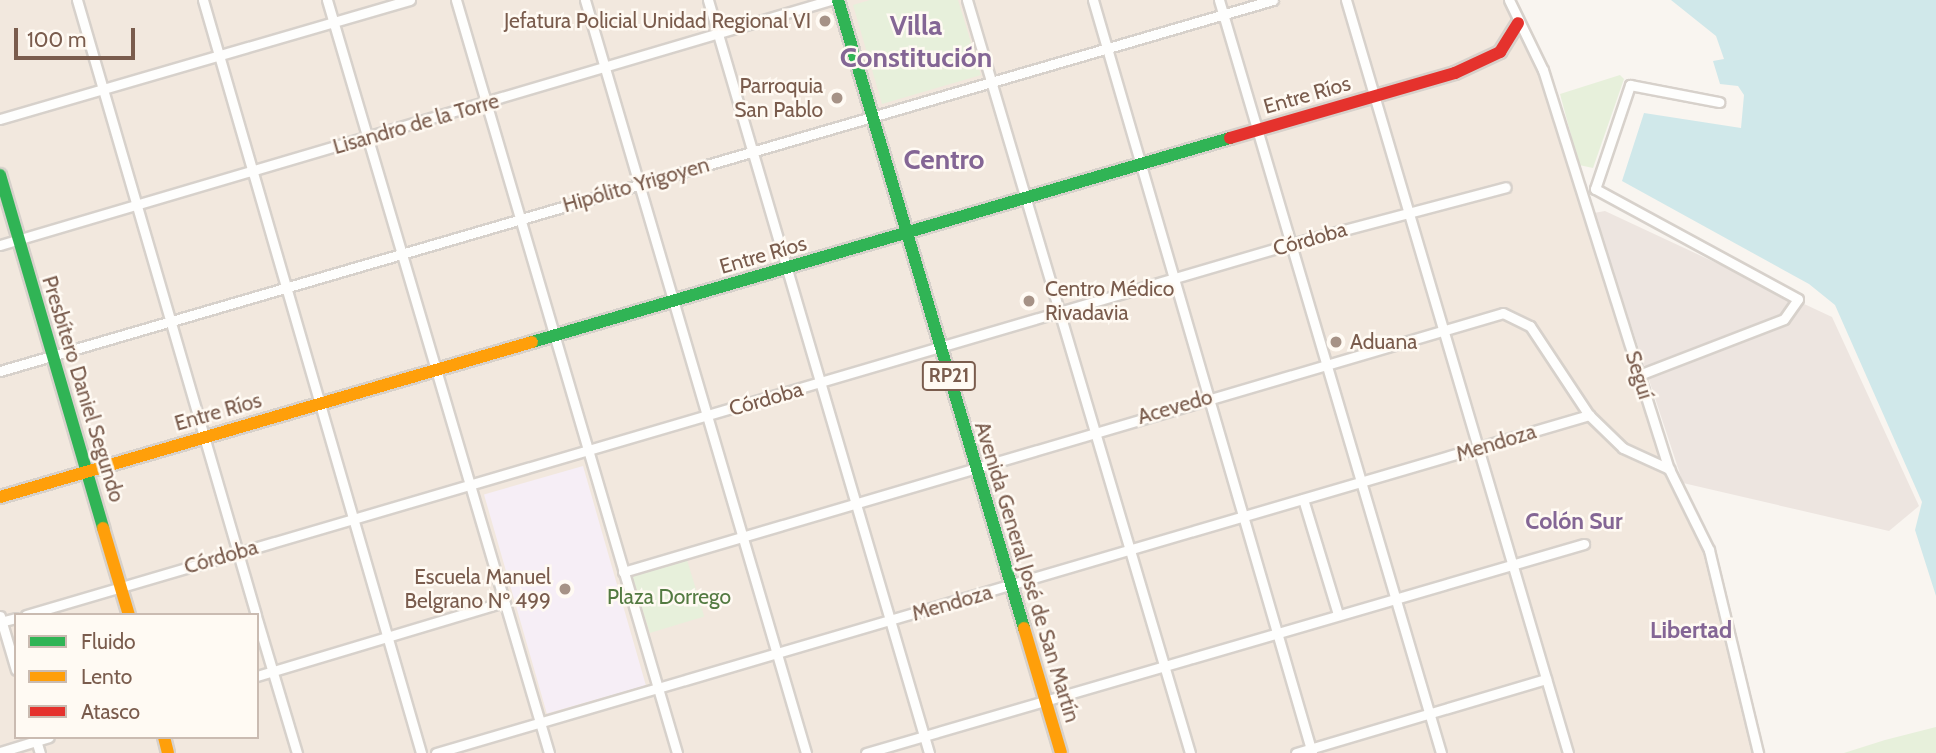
<!DOCTYPE html>
<meta charset="utf-8">
<style>
body{margin:0}
#map{position:relative;width:1936px;height:753px;overflow:hidden;background:#f9f5f0;font-family:Cabin,sans-serif}
div>[style]{position:absolute}
.residential>*{inset:0;background:#f2e8de}
.industrial>*{inset:0;background:#ede5e0}
.education>*{inset:0;background:#f6eef6;transform-origin:0 0}
.green>*{inset:0;background:#e7f0db;transform-origin:0 0}
.water>*{inset:0;background:#d0e8ea}
.roads{filter:drop-shadow(2px 0 #d7d1cb) drop-shadow(-2px 0 #d7d1cb) drop-shadow(0 2px #d7d1cb) drop-shadow(0 -2px #d7d1cb)}
.street>*{height:9px;margin:-4.5px;padding:0 4.5px;transform-origin:4.5px;border-radius:4.5px;background:#fefefd}
.fast>*{height:12px;margin:-6px;padding:0 6px;transform-origin:6px;border-radius:6px;background:#30b455}
.slow>*{height:12px;margin:-6px;padding:0 6px;transform-origin:6px;border-radius:6px;background:#ff9f0a}
.jam>*{height:12px;margin:-6px;padding:0 6px;transform-origin:6px;border-radius:6px;background:#e5322d}
.dots>*{width:19px;height:19px;translate:-50% -50%;box-sizing:border-box;border:4px solid #fffaf3;border-radius:50%}
span{translate:-50% -50%;white-space:nowrap;text-align:center;line-height:1.15;-webkit-text-stroke:5px #fffaf3;paint-order:stroke}
.shield-label span{padding:2px 5px;background:#fffaf3;border:2px solid;border-radius:5px;-webkit-text-stroke-width:0}
.shield-label{font-size:19px;color:#7a5c4d;font-weight:700}
.poi-label{font-size:21px;color:#7a5c4d}
.right{translate:-100% -50%;text-align:right}
.left{translate:0 -50%;text-align:left}
.street-label{font-size:21px;color:#7a5c4d}
.park-label{font-size:21px;color:#537a41}
.neighbourhood-label{font-size:23px;color:#846695;font-weight:700}
.district-label{font-size:28px;color:#846695;font-weight:700}
.legend{position:absolute;left:14px;top:613px;width:245px;height:126px;box-sizing:border-box;background:#fffaf3;border:2px solid #cabbb1;margin:0;padding:9px 12px;list-style:none;font-size:21px;color:#7a5c4d}
.legend li{display:flex;align-items:center;gap:14px;height:35px}
.legend b{width:35px;border:2px solid #cabbb1}
.scale{position:absolute;left:14px;top:28px;width:121px;height:32px;box-sizing:border-box;border:4px solid #7a5c4d;border-top:0;padding-left:9px;font-size:21px;line-height:24px;white-space:nowrap;color:#7a5c4d;-webkit-text-stroke:5px #fffaf3;paint-order:stroke}
</style>
<div id="map">
<div class="residential">
<div style="clip-path:polygon(evenodd,0 0,1509px 0,1543px 71px,1669px 469px,1709px 550px,1758px 753px,0 753px,0 0,16px 615px,257px 615px,257px 737px,16px 737px,16px 615px)"></div>
</div>
<div class="industrial">
<div style="clip-path:polygon(1605px 211px,1832px 317px,1919px 506px,1889px 531px,1683px 483px,1594px 213px)"></div>
</div>
<div class="education">
<div style="left:583px;top:466px;width:228px;height:103px;rotate:74deg"></div>
</div>
<div class="green">
<div style="clip-path:polygon(870px 0,958px 0,981px 75px,882px 104px,853px 5px)"></div>
<div style="clip-path:polygon(1620px 75px,1624px 79px,1593px 168px,1579px 165px,1560px 94px)"></div>
<div style="left:687px;top:560px;width:59px;height:57px;rotate:73deg"></div>
<div style="clip-path:polygon(1936px 727px,1936px 753px,1844px 753px,1885px 740px)"></div>
</div>
<div class="water">
<div style="clip-path:polygon(1671px 0,1936px 0,1936px 596px,1915px 530px,1922px 502px,1835px 305px,1809px 284px,1622px 181px,1644px 113px,1741px 128px,1744px 95px,1738px 86px,1720px 84px,1713px 61px,1724px 59px,1716px 36px)"></div>
</div>
<div class="roads">
<div class="street">
<div style="left:77px;top:0;width:641px;rotate:73.77deg"></div>
<div style="left:203px;top:0;width:784px;rotate:73.85deg"></div>
<div style="left:327px;top:0;width:785px;rotate:73.57deg"></div>
<div style="left:456px;top:0;width:785px;rotate:73.64deg"></div>
<div style="left:585px;top:0;width:785px;rotate:73.64deg"></div>
<div style="left:708px;top:0;width:785px;rotate:73.64deg"></div>
<div style="left:967px;top:0;width:785px;rotate:73.5deg"></div>
<div style="left:1093px;top:0;width:784px;rotate:73.78deg"></div>
<div style="left:1219px;top:0;width:785px;rotate:73.57deg"></div>
<div style="left:1346px;top:0;width:785px;rotate:73.57deg"></div>
<div style="left:1509px;top:0;width:78px;rotate:64.1deg"></div>
<div style="left:1543px;top:70px;width:418px;rotate:72.5deg"></div>
<div style="left:1669px;top:469px;width:90px;rotate:63.7deg"></div>
<div style="left:1709px;top:550px;width:209px;rotate:76.4deg"></div>
<div style="left:0;top:119px;width:427px;rotate:-16.2deg"></div>
<div style="left:0;top:245px;width:866px;rotate:-16.43deg"></div>
<div style="left:0;top:371px;width:1326px;rotate:-16.25deg"></div>
<div style="left:1639px;top:375px;width:155px;rotate:-21.1deg"></div>
<div style="left:1784px;top:319px;width:24px;rotate:-55deg"></div>
<div style="left:1798px;top:299px;width:231px;rotate:-151.5deg"></div>
<div style="left:1595px;top:189px;width:110px;rotate:-71.4deg"></div>
<div style="left:1630px;top:85px;width:91px;rotate:10.8deg"></div>
<div style="left:1303px;top:499px;width:120px;rotate:73.1deg"></div>
<div style="left:623px;top:572px;width:917px;rotate:-16.4deg"></div>
<div style="left:1503px;top:313px;width:30px;rotate:26deg"></div>
<div style="left:1530px;top:326px;width:107px;rotate:56.5deg"></div>
<div style="left:1589px;top:415px;width:47px;rotate:44.1deg"></div>
<div style="left:1623px;top:448px;width:51px;rotate:24.5deg"></div>
<div style="left:26px;top:615px;width:1318px;rotate:-16.35deg"></div>
<div style="left:1291px;top:244px;width:222px;rotate:-14.8deg"></div>
<div style="left:0;top:616px;width:56px;rotate:73.5deg"></div>
<div style="left:257px;top:619px;width:140px;rotate:73.4deg"></div>
<div style="left:0;top:622px;width:16px;rotate:-14deg"></div>
<div style="left:257px;top:676px;width:257px;rotate:-16.7deg"></div>
<div style="left:35px;top:737px;width:17px;rotate:73deg"></div>
<div style="left:0;top:752px;width:51px;rotate:-17deg"></div>
<div style="left:436px;top:753px;width:1202px;rotate:-16.34deg"></div>
<div style="left:866px;top:753px;width:748px;rotate:-16.23deg"></div>
<div style="left:1296px;top:753px;width:261px;rotate:-16.5deg"></div>
</div>
<div class="fast">
<div style="left:838px;top:0;width:655px;rotate:73.5deg"></div>
<div style="left:0;top:175px;width:368px;rotate:73.7deg"></div>
<div style="left:532px;top:342px;width:727px;rotate:-16.29deg"></div>
</div>
<div class="slow">
<div style="left:0;top:497px;width:554px;rotate:-16.24deg"></div>
<div style="left:103px;top:528px;width:91px;rotate:73.4deg"></div>
<div style="left:1024px;top:628px;width:130px;rotate:73.5deg"></div>
<div style="left:164px;top:737px;width:16px;rotate:76deg"></div>
</div>
<div class="jam">
<div style="left:1230px;top:138px;width:234px;rotate:-16.1deg"></div>
<div style="left:1455px;top:73px;width:50px;rotate:-25deg"></div>
<div style="left:1500px;top:52px;width:34px;rotate:-58deg"></div>
</div>
</div>
<div class="dots">
<div style="left:825px;top:21px;background:#a69286"></div>
<div style="left:837px;top:98px;background:#a69286"></div>
<div style="left:1029px;top:301px;background:#a69286"></div>
<div style="left:1336px;top:342px;background:#a69286"></div>
<div style="left:565px;top:589px;background:#a69286"></div>
</div>
<div class="shield-label">
<span style="left:949px;top:376px">RP21</span>
</div>
<div class="poi-label">
<span class="right" style="left:811px;top:21px">Jefatura Policial Unidad Regional VI</span>
<span class="right" style="left:823px;top:98px">Parroquia<br>San Pablo</span>
<span class="left" style="left:1045px;top:301px">Centro Médico<br>Rivadavia</span>
<span class="left" style="left:1350px;top:342px">Aduana</span>
<span class="right" style="left:551px;top:589px">Escuela Manuel<br>Belgrano Nº 499</span>
</div>
<div class="street-label">
<span style="left:1307px;top:95px;rotate:-16deg">Entre Ríos</span>
<span style="left:416px;top:124px;rotate:-16deg">Lisandro de la Torre</span>
<span style="left:636px;top:185px;rotate:-16deg">Hipólito Yrigoyen</span>
<span style="left:1310px;top:239px;rotate:-16deg">Córdoba</span>
<span style="left:763px;top:255px;rotate:-16deg">Entre Ríos</span>
<span style="left:1639px;top:375px;rotate:73deg">Seguí</span>
<span style="left:83px;top:389px;rotate:73deg">Presbítero Daniel Segundo</span>
<span style="left:766px;top:399px;rotate:-16deg">Córdoba</span>
<span style="left:1175px;top:407px;rotate:-16deg">Acevedo</span>
<span style="left:218px;top:412px;rotate:-16deg">Entre Ríos</span>
<span style="left:1496px;top:443px;rotate:-17deg">Mendoza</span>
<span style="left:221px;top:557px;rotate:-16deg">Córdoba</span>
<span style="left:1027px;top:572px;rotate:73deg">Avenida General José de San Martín</span>
<span style="left:952px;top:603px;rotate:-16deg">Mendoza</span>
</div>
<div class="park-label">
<span style="left:669px;top:597px">Plaza Dorrego</span>
</div>
<div class="neighbourhood-label">
<span style="left:1574px;top:521px">Colón Sur</span>
<span style="left:1691px;top:630px">Libertad</span>
</div>
<div class="district-label">
<span style="left:916px;top:41px">Villa<br>Constitución</span>
<span style="left:944px;top:159px">Centro</span>
</div>
<ul class="legend">
<li><b style="height:9px;background:#30b455"></b>Fluido</li>
<li><b style="height:9px;background:#ff9f0a"></b>Lento</li>
<li><b style="height:9px;background:#e5322d"></b>Atasco</li>
</ul>
<div class="scale">100 m</div>
</div>
